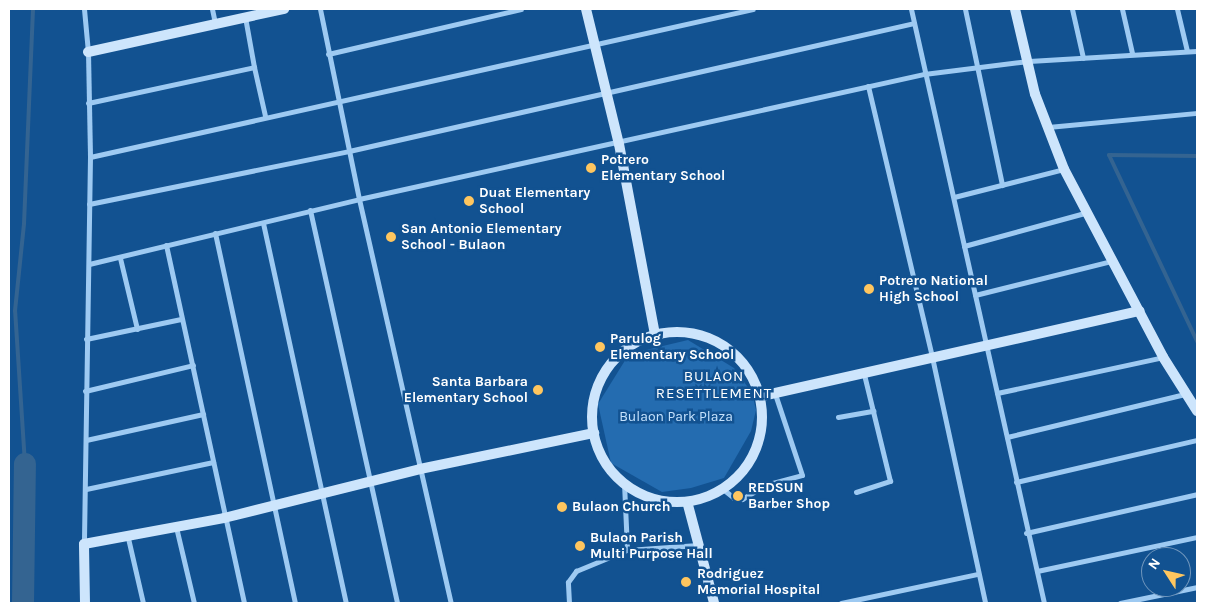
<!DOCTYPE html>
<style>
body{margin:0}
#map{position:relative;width:1206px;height:612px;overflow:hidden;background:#125291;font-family:Karla,sans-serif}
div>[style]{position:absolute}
.green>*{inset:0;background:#246cb0}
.stream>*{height:4px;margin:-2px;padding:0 2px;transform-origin:2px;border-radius:2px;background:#346491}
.river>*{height:22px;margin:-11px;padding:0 11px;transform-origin:11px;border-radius:11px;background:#346491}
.street>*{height:5px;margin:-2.5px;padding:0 2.5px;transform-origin:2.5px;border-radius:2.5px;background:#9ecaf2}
.secondary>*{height:10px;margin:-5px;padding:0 5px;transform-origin:5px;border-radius:5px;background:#cde5fc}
.secondary>.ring{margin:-5px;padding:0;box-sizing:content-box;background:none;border:10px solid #cde5fc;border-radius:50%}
.dots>*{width:14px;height:14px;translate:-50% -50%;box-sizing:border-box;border:2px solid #125291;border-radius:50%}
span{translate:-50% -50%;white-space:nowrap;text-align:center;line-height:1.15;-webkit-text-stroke:5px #125291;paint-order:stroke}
.poi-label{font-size:14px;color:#fff;font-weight:700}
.left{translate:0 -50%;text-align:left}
.right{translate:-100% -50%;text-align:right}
.park-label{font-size:14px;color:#c5e2fd}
.neighbourhood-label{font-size:15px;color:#fff;letter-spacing:1px}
.frame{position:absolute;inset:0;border:10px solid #fff;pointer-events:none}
.north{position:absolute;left:1141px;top:547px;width:50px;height:50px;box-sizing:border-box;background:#125291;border:1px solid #7197bd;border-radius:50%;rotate:305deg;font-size:14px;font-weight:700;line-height:20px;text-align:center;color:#fff}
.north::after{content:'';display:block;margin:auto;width:18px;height:22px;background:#ffc65f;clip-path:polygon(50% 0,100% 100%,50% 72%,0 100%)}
</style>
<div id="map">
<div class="green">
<div style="clip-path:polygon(688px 340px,734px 368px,752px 393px,756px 410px,751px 431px,724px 478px,691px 488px,662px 492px,611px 463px,598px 404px,629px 354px)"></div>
</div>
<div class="stream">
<div style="left:1197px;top:156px;width:88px;rotate:-179.3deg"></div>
<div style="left:1109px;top:155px;width:206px;rotate:64.7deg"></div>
<div style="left:25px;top:464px;width:153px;rotate:-93.7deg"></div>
<div style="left:15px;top:311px;width:87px;rotate:-84.1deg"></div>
<div style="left:24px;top:224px;width:215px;rotate:-87.6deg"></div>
</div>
<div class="river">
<div style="left:23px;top:603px;width:139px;rotate:-89.2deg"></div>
</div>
<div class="street">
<div style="left:84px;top:9px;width:43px;rotate:84.7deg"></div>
<div style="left:88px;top:52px;width:105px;rotate:88.9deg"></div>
<div style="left:90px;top:157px;width:387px;rotate:90.9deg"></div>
<div style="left:212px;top:9px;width:14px;rotate:78deg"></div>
<div style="left:320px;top:9px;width:194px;rotate:78.4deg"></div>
<div style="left:359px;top:199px;width:414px;rotate:77.2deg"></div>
<div style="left:911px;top:9px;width:609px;rotate:77.38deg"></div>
<div style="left:965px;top:9px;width:180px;rotate:78.1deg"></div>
<div style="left:1072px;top:9px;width:50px;rotate:77.3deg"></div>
<div style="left:1122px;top:9px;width:45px;rotate:77.2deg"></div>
<div style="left:1177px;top:9px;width:43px;rotate:76.6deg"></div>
<div style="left:328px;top:54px;width:198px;rotate:-13.1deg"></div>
<div style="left:254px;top:67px;width:50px;rotate:77.3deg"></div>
<div style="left:868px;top:86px;width:278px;rotate:76.7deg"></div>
<div style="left:932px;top:357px;width:252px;rotate:77.8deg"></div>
<div style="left:88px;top:103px;width:170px;rotate:-12.2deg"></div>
<div style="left:254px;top:67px;width:51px;rotate:-100.2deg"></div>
<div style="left:1048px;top:127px;width:150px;rotate:-5.4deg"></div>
<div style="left:90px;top:157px;width:679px;rotate:-12.58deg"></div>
<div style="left:954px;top:197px;width:114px;rotate:-14.3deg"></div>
<div style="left:89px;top:204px;width:265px;rotate:-11.5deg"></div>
<div style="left:349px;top:151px;width:579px;rotate:-12.76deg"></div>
<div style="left:310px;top:210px;width:403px;rotate:77.5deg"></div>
<div style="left:263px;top:223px;width:389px;rotate:77.7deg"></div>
<div style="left:215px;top:233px;width:379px;rotate:77.8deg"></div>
<div style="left:166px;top:245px;width:366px;rotate:77.7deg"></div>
<div style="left:964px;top:246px;width:125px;rotate:-15.3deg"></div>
<div style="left:120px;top:258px;width:73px;rotate:76.5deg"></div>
<div style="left:89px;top:264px;width:278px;rotate:-13.5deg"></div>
<div style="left:359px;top:199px;width:579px;rotate:-12.48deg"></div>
<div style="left:924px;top:74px;width:106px;rotate:-7.1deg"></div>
<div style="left:1029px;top:61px;width:168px;rotate:-3.4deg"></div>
<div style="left:975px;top:295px;width:140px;rotate:-14deg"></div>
<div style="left:86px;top:339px;width:97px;rotate:-11.9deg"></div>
<div style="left:85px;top:391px;width:111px;rotate:-13.5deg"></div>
<div style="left:997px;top:393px;width:170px;rotate:-12.2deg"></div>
<div style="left:838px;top:417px;width:36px;rotate:-10deg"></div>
<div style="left:1007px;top:437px;width:183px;rotate:-13.6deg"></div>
<div style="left:86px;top:440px;width:120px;rotate:-12.5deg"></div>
<div style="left:1016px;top:482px;width:186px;rotate:-13.1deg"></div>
<div style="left:624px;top:483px;width:67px;rotate:87.4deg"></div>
<div style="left:86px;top:489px;width:130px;rotate:-12deg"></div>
<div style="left:724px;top:490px;width:13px;rotate:39deg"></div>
<div style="left:734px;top:498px;width:8px;rotate:7deg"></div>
<div style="left:742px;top:499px;width:27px;rotate:-31deg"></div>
<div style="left:765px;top:485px;width:38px;rotate:-15deg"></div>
<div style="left:802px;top:475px;width:85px;rotate:-108.4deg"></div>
<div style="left:856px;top:492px;width:36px;rotate:-18deg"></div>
<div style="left:890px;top:481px;width:110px;rotate:-103.7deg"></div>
<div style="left:176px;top:527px;width:78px;rotate:76.7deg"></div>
<div style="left:1026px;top:533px;width:175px;rotate:-12.8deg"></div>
<div style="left:128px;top:538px;width:67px;rotate:77deg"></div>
<div style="left:1037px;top:571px;width:164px;rotate:-12deg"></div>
<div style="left:569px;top:603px;width:21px;rotate:-93deg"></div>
<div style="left:568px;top:582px;width:14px;rotate:-54deg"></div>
<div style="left:576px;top:571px;width:55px;rotate:-22.4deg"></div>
<div style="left:627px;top:550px;width:71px;rotate:-4deg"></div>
<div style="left:841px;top:603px;width:140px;rotate:-12deg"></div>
<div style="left:1120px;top:603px;width:79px;rotate:-11.7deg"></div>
</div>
<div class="secondary">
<div style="left:586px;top:9px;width:139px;rotate:76.3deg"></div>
<div style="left:619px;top:144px;width:193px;rotate:79.3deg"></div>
<div style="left:1015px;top:9px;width:87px;rotate:76.8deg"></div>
<div style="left:1035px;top:94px;width:80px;rotate:68.9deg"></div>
<div style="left:1064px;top:169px;width:212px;rotate:62.2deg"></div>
<div style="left:1163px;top:357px;width:64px;rotate:57.8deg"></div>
<div style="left:88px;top:52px;width:201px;rotate:-12.4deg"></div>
<div class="ring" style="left:592px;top:332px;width:160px;height:160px"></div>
<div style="left:762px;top:396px;width:387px;rotate:-12.7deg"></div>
<div style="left:688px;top:505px;width:101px;rotate:75.1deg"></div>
<div style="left:85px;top:603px;width:59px;rotate:-91deg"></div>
<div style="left:84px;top:544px;width:142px;rotate:-10.5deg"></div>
<div style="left:224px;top:518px;width:202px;rotate:-14deg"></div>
<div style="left:420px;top:469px;width:178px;rotate:-11.7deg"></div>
</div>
<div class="dots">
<div style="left:591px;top:168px;background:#ffc65f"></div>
<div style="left:469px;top:201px;background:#ffc65f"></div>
<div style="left:391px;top:237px;background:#ffc65f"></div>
<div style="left:869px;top:289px;background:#ffc65f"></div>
<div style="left:600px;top:347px;background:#ffc65f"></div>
<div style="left:538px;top:390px;background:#ffc65f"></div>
<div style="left:738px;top:496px;background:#ffc65f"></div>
<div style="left:562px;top:507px;background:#ffc65f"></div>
<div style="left:580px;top:546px;background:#ffc65f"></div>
<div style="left:686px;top:582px;background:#ffc65f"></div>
</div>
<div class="poi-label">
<span class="left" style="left:601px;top:168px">Potrero<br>Elementary School</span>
<span class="left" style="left:479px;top:201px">Duat Elementary<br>School</span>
<span class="left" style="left:401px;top:237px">San Antonio Elementary<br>School - Bulaon</span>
<span class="left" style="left:879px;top:289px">Potrero National<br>High School</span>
<span class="left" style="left:610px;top:347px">Parulog<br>Elementary School</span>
<span class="right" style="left:528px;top:390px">Santa Barbara<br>Elementary School</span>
<span class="left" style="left:748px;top:496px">REDSUN<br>Barber Shop</span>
<span class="left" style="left:572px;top:507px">Bulaon Church</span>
<span class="left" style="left:590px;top:546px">Bulaon Parish<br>Multi Purpose Hall</span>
<span class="left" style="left:697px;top:582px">Rodriguez<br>Memorial Hospital</span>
</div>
<div class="park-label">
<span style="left:676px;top:417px">Bulaon Park Plaza</span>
</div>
<div class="neighbourhood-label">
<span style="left:714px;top:385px">BULAON<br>RESETTLEMENT</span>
</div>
<div class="frame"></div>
<div class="north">N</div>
</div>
